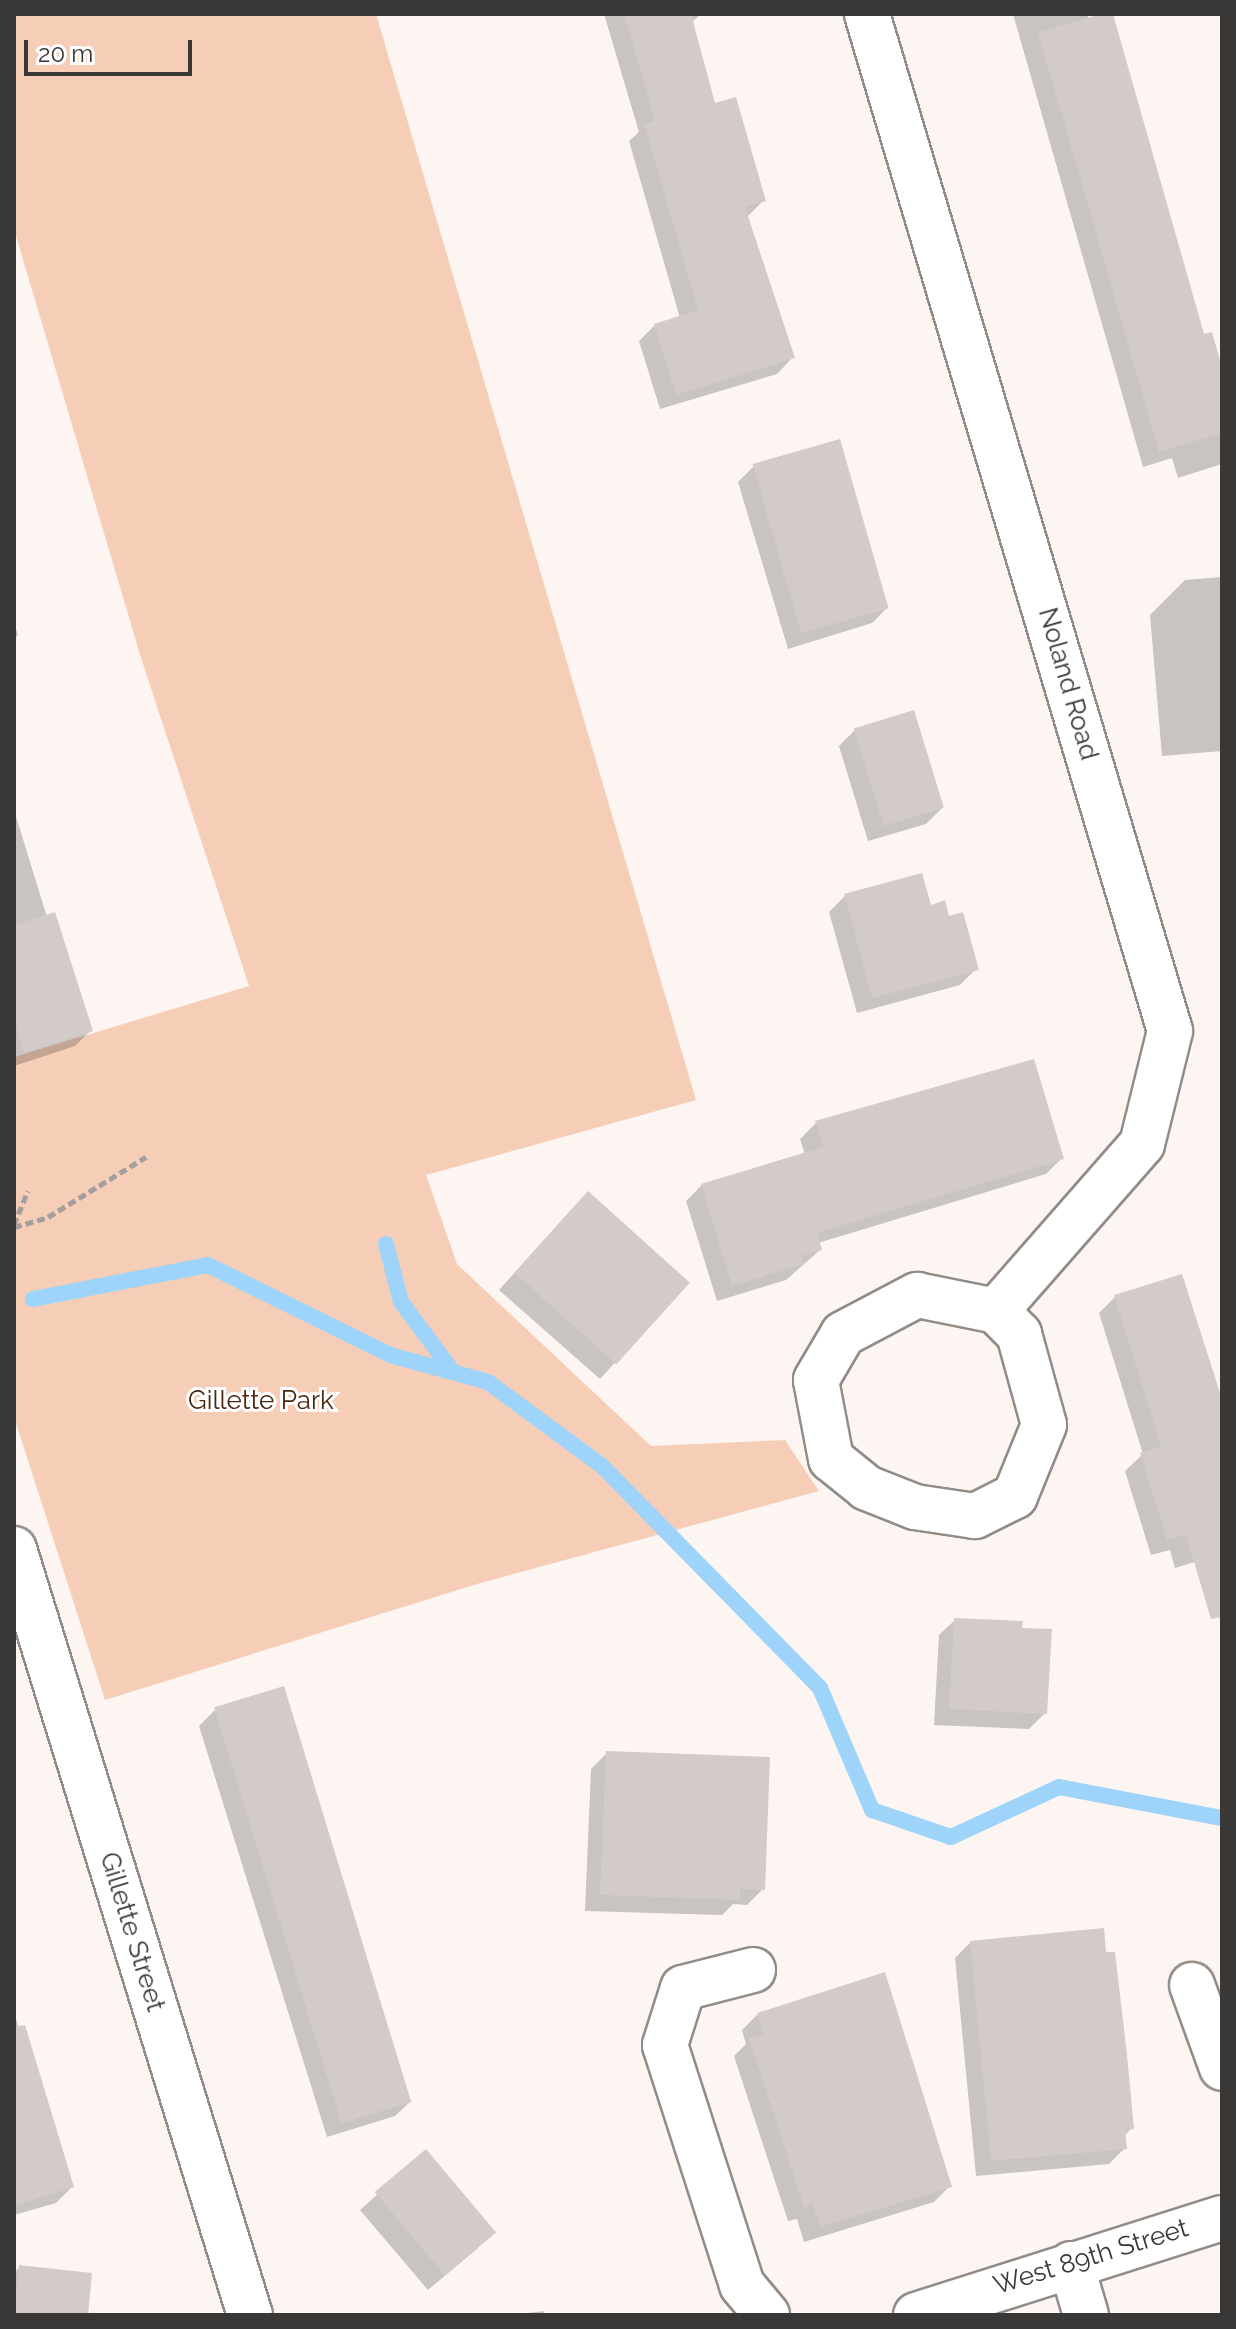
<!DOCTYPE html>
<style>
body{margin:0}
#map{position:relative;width:1236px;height:2329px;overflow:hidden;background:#fcf5f1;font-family:Raleway,sans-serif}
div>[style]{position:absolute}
.green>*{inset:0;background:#f6ceb7}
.shadow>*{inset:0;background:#0003}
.stream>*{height:16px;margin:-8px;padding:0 8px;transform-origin:8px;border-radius:8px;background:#9fd4fa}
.building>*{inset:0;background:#d2cbc8;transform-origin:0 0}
.path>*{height:5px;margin-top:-2.5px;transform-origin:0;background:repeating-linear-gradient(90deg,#a49f9c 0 8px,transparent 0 12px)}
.roads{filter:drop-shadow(2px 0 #928c88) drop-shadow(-2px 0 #928c88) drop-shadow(0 2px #928c88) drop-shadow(0 -2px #928c88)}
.minor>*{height:44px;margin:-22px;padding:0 22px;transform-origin:22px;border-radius:22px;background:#fff}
span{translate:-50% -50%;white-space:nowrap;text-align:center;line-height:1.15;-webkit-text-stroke:6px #fff;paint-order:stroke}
.street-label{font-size:26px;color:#3a3836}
.park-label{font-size:26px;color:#4b2711}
.frame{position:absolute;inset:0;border:16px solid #3a3836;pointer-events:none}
.scale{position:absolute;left:24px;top:40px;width:168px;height:36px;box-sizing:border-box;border:4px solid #3a3836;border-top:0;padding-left:10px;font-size:24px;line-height:28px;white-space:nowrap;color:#3a3836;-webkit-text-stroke:6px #fff;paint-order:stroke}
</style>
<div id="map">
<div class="green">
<div style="clip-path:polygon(14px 14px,376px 14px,696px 1100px,426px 1175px,457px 1264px,651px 1446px,785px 1440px,819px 1491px,477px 1584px,105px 1700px,14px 1417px,14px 1057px,249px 986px,141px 658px,14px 229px)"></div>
</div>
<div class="shadow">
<div style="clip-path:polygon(604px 14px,701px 14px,691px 23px,714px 105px,764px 200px,747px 217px,792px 358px,777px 374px,660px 409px,639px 341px,655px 325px,680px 318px,629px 141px,639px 132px)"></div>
<div style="clip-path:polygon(1013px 14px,1087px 14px,1089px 20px,1111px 14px,1203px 336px,1222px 374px,1222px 464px,1178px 478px,1172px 458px,1143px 467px)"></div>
<div style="clip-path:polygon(754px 466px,888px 607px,872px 623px,788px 649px,738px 482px)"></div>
<div style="clip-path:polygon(1222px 577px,1222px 751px,1162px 756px,1150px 615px,1185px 580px)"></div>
<div style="clip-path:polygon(14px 622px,18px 635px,14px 639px)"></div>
<div style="clip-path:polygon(855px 730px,942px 808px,926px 824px,868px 841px,839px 746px)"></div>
<div style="clip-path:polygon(14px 810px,47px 917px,91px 1030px,75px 1046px,14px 1066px)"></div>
<div style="clip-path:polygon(845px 896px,929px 907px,948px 919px,976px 969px,960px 985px,857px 1013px,829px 912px)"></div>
<div style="clip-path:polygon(816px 1123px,1062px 1158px,1046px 1174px,818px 1243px,820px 1250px,786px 1280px,717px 1301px,686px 1201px,702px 1185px,805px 1155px,800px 1139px)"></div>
<div style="clip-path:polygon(572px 1209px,687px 1283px,600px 1379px,499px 1290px)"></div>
<div style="clip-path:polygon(1115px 1297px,1222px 1405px,1222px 1554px,1175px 1568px,1170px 1550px,1151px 1555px,1125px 1471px,1143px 1454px,1099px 1313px)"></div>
<div style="clip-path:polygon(955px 1620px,1020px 1630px,1045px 1713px,1029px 1729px,934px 1725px,939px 1635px)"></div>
<div style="clip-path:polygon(215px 1710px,411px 2101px,395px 2116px,327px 2137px,199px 1726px)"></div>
<div style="clip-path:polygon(607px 1753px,763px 1889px,747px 1905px,733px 1904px,722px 1915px,585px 1911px,591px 1769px)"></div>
<div style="clip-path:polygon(971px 1942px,1132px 2128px,1124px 2136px,1125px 2148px,1109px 2164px,976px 2176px,955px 1958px)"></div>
<div style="clip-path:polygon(14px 2013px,72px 2187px,56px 2203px,14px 2215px)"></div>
<div style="clip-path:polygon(758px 2014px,950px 2186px,934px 2202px,804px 2242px,797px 2219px,788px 2221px,734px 2056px,746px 2044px,742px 2030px)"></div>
<div style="clip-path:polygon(425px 2152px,478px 2248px,428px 2290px,360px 2210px)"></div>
<div style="clip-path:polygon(20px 2267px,86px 2315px,14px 2315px,14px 2273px)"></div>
<div style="clip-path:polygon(544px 2311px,544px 2315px,512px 2315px)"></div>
</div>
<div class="stream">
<div style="left:386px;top:1244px;width:60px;rotate:75.5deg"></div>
<div style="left:401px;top:1302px;width:87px;rotate:53.4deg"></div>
<div style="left:33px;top:1299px;width:178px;rotate:-11deg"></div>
<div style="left:208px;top:1265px;width:203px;rotate:26.3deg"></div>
<div style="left:390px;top:1355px;width:102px;rotate:15.4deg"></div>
<div style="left:488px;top:1382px;width:142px;rotate:36.4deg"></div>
<div style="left:602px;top:1466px;width:311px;rotate:45.5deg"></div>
<div style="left:820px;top:1688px;width:133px;rotate:66.9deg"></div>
<div style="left:872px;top:1810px;width:83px;rotate:18.9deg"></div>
<div style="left:951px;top:1837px;width:119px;rotate:-24.8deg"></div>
<div style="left:1059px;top:1787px;width:166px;rotate:10.8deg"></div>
</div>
<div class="building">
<div style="clip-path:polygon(624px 14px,691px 14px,715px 103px,736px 97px,766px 201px,745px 207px,795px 358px,676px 395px,654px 324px,698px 310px,644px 124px,655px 121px)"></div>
<div style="clip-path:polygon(1101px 14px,1113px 14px,1204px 334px,1212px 332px,1222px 367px,1222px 433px,1159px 452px,1038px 32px)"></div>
<div style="left:840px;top:439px;width:176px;height:91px;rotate:74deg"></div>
<div style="left:914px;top:710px;width:102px;height:63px;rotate:73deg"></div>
<div style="clip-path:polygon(922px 873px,931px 905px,945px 900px,949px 916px,963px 912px,979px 970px,872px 998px,844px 894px)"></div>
<div style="clip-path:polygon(55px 912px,93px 1031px,25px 1053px,14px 1020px,14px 925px)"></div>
<div style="clip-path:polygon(1034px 1059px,1064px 1159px,817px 1233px,822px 1250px,802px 1256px,804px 1264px,732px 1286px,701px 1184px,823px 1147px,815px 1121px)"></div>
<div style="left:588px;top:1191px;width:137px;height:110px;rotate:42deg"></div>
<div style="clip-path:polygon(1182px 1274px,1222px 1399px,1222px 1617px,1211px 1619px,1186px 1535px,1167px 1540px,1140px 1453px,1161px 1446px,1114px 1295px)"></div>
<div style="clip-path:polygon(954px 1618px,1023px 1621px,1022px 1628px,1052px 1629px,1047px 1714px,949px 1709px)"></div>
<div style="left:284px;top:1686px;width:435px;height:73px;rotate:73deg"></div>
<div style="clip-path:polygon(606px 1751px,770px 1757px,765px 1890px,740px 1889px,740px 1900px,600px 1895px)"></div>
<div style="clip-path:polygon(1104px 1928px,1106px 1952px,1115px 1952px,1127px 2055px,1134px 2129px,1125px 2130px,1127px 2149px,991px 2161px,970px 1941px)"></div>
<div style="clip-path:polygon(885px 1972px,952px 2187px,820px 2227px,813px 2204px,804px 2207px,749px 2038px,763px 2034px,757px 2013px)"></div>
<div style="clip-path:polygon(25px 2025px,74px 2187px,14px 2206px,14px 2027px)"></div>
<div style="left:426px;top:2149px;width:109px;height:67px;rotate:50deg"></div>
<div style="clip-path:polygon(19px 2265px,92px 2273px,88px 2315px,14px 2315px)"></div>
</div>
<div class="path">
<div style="left:14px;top:1225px;width:37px;rotate:-68deg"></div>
<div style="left:14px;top:1227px;width:35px;rotate:-16deg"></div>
<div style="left:48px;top:1217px;width:115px;rotate:-31.5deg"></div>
</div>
<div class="roads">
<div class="minor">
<div style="left:867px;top:14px;width:1061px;rotate:73.41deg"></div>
<div style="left:1170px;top:1031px;width:116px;rotate:103.9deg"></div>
<div style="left:1142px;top:1144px;width:222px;rotate:131.2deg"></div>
<div style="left:917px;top:1295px;width:81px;rotate:11.4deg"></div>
<div style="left:996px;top:1311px;width:33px;rotate:45deg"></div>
<div style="left:1019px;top:1334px;width:94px;rotate:74.6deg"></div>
<div style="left:1044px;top:1425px;width:77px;rotate:112.2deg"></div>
<div style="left:1015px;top:1496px;width:45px;rotate:153.4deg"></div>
<div style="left:975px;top:1516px;width:61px;rotate:-171.5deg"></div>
<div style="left:915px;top:1507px;width:52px;rotate:-158.4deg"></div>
<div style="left:867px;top:1488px;width:46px;rotate:-141.1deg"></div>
<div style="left:831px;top:1459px;width:80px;rotate:-100.8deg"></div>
<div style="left:816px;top:1380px;width:53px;rotate:-59.6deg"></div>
<div style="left:843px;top:1334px;width:84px;rotate:-27.8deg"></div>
<div style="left:14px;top:1549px;width:802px;rotate:72.88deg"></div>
<div style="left:753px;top:1970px;width:72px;rotate:165.6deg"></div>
<div style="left:683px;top:1988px;width:60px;rotate:107.5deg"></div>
<div style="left:665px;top:2045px;width:252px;rotate:72.2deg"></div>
<div style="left:742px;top:2285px;width:39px;rotate:50deg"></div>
<div style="left:1192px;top:1985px;width:88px;rotate:70.1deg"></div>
<div style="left:1071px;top:2264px;width:53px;rotate:73.6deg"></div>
<div style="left:916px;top:2315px;width:321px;rotate:-17.6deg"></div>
</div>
</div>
<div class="street-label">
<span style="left:1068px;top:684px;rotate:74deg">Noland Road</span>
<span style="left:132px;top:1932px;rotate:73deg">Gillette Street</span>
<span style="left:1091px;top:2257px;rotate:-17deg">West 89th Street</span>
</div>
<div class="park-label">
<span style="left:261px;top:1401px">Gillette Park</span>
</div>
<div class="frame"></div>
<div class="scale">20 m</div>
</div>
